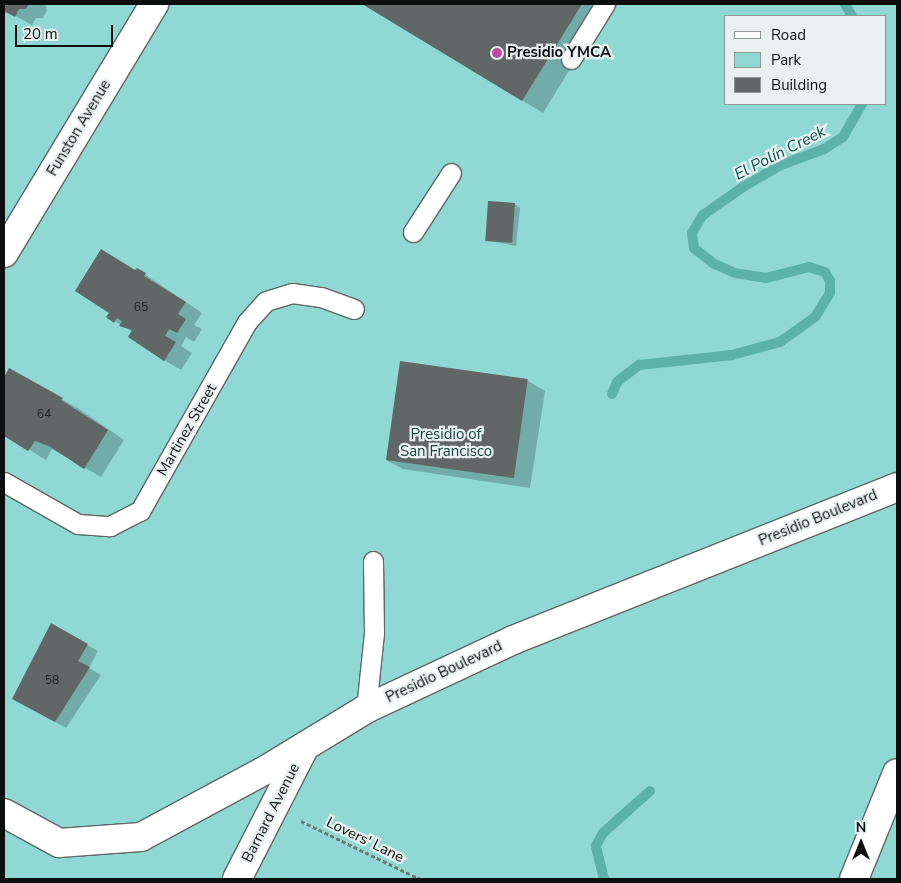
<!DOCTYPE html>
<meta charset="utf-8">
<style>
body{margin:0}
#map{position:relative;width:901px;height:883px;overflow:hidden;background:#dce4e3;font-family:"Nunito Sans",sans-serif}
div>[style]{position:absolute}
.green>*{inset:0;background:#8fd8d3}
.shadow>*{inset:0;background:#0003}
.stream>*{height:10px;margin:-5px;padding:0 5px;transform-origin:5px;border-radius:5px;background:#5db1ab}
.building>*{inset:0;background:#606766;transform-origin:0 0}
.path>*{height:3px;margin-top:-1.5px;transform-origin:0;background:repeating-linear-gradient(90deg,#717675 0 4px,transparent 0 6.5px)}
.roads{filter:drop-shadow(1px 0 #5f6665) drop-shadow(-1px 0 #5f6665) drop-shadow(0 1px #5f6665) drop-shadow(0 -1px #5f6665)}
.service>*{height:19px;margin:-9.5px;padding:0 9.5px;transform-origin:9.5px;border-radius:9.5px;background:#fff}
.minor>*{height:28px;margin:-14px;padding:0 14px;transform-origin:14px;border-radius:14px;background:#fff}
.dots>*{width:14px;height:14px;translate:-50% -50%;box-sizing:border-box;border:2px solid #e9f1f0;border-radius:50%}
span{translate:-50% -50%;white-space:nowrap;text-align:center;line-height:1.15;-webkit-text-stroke:4.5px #e9f1f0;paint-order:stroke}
.number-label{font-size:12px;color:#212524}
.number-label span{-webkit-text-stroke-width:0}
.poi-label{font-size:15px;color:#0c0f0e;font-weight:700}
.left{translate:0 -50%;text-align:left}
.street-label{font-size:15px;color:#0c0f0e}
.park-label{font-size:15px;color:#1c4441}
.water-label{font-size:16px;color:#0a5552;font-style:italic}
.frame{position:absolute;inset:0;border:5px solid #0c0f0e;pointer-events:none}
.legend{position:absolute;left:724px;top:15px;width:162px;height:90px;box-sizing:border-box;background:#e9f1f0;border:1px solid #919796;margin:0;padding:6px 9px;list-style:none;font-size:15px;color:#0c0f0e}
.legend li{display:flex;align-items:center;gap:10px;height:25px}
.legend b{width:25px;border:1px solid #919796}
.north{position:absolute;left:836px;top:818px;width:50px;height:50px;-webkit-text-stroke:4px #e9f1f0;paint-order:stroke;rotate:0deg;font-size:14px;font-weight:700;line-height:20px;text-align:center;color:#0c0f0e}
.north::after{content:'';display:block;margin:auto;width:18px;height:22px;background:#0c0f0e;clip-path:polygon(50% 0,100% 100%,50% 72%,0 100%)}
.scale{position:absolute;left:15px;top:25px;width:98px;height:22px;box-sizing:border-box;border:2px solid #0c0f0e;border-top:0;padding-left:6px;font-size:15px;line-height:18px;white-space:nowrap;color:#0c0f0e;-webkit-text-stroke:4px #e9f1f0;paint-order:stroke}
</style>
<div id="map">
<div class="green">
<div style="clip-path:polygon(evenodd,4px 4px,897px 4px,897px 879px,4px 879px,4px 4px,725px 16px,885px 16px,885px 104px,725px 104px,725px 16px)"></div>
</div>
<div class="shadow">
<div style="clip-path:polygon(4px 4px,45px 4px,47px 10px,43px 18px,36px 18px,32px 25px,8px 12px,4px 14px)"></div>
<div style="clip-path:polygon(364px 4px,610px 4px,543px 113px)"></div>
<div style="clip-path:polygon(515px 204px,520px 208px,516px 246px,486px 240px)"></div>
<div style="clip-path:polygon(137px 269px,202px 313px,194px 325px,202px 329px,194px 342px,186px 337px,181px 346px,192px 353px,181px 370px,164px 360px,133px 332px,108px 317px)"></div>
<div style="clip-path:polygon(401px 363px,528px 381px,545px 391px,530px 488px,403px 469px,386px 460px)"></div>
<div style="clip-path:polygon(10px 370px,79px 409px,124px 440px,101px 477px,52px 449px,46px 460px,4px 434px,4px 379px)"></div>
<div style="clip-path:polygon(51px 625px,98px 651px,89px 668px,101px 675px,66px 728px,14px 699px)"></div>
</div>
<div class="stream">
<div style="left:845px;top:4px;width:14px;rotate:60deg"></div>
<div style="left:612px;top:394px;width:13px;rotate:-67deg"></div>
<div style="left:617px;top:382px;width:28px;rotate:-38deg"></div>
<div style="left:639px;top:365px;width:94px;rotate:-6.1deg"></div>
<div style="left:732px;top:355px;width:50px;rotate:-15.2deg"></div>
<div style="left:780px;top:342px;width:43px;rotate:-35.5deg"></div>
<div style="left:815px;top:317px;width:28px;rotate:-58deg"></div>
<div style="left:830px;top:293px;width:12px;rotate:-90deg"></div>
<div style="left:830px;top:281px;width:10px;rotate:-119deg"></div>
<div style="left:825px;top:272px;width:17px;rotate:-163deg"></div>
<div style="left:809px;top:267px;width:44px;rotate:165.7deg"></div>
<div style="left:766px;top:278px;width:31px;rotate:-171deg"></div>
<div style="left:735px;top:273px;width:24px;rotate:-156deg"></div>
<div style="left:713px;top:263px;width:24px;rotate:-142deg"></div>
<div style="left:694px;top:248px;width:15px;rotate:-98deg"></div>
<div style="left:692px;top:233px;width:21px;rotate:-59deg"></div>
<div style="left:703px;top:215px;width:49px;rotate:-35deg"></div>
<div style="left:743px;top:187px;width:44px;rotate:-30.1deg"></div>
<div style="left:781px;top:165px;width:46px;rotate:-20.4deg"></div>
<div style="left:824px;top:149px;width:22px;rotate:-32deg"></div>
<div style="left:843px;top:137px;width:38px;rotate:-60deg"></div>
<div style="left:604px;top:879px;width:34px;rotate:-104deg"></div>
<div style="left:596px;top:846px;width:15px;rotate:-62deg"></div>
<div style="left:603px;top:833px;width:63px;rotate:-41.8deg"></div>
</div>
<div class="building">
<div style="clip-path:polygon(4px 4px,29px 4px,26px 9px,19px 9px,15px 17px,4px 11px)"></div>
<div style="clip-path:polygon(362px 4px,582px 4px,522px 101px)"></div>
<div style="left:488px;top:201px;width:27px;height:40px;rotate:4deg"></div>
<div style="clip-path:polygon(101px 249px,135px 270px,137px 268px,146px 273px,144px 276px,186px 302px,178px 314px,186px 319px,177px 333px,169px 329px,165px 336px,176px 342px,164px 361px,128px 337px,132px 330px,119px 326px,122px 321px,117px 318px,114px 323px,106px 317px,109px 313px,75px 291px)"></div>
<div style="left:400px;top:361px;width:129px;height:100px;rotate:8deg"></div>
<div style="clip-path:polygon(9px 368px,63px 398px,61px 400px,108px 430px,84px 469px,49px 446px,35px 441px,28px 451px,4px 436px,4px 377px)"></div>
<div style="clip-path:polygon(51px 623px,88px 644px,78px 661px,90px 667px,55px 722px,12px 699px)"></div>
</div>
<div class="path">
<div style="left:301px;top:821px;width:132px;rotate:26deg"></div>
</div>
<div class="roads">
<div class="service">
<div style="left:571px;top:59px;width:65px;rotate:-58.3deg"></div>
<div style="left:413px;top:232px;width:70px;rotate:-57.2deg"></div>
<div style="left:4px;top:482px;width:85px;rotate:29.6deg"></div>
<div style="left:78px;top:524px;width:32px;rotate:4deg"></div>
<div style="left:110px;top:526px;width:34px;rotate:-27deg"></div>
<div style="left:140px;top:511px;width:217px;rotate:-60.5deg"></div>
<div style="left:247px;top:322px;width:28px;rotate:-48deg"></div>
<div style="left:266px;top:301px;width:27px;rotate:-17deg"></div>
<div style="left:292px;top:293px;width:29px;rotate:8deg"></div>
<div style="left:321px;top:297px;width:35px;rotate:20deg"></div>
<div style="left:366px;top:709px;width:76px;rotate:-84deg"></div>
<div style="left:374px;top:633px;width:72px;rotate:-90.8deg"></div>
</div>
<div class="minor">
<div style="left:4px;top:253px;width:291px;rotate:-58.9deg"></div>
<div style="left:4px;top:813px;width:63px;rotate:28.6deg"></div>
<div style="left:59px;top:843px;width:82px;rotate:-4.2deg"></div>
<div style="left:141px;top:837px;width:145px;rotate:-28.3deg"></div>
<div style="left:269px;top:768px;width:114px;rotate:-31.3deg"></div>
<div style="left:366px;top:709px;width:162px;rotate:-25.1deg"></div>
<div style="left:513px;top:640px;width:413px;rotate:-21.7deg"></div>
<div style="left:237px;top:879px;width:149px;rotate:-62.9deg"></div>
<div style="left:854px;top:879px;width:114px;rotate:-67.9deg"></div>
</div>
</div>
<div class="dots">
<div style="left:497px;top:53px;background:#bf499f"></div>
</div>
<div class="number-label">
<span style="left:141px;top:308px">65</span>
<span style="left:44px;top:415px">64</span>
<span style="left:52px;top:681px">58</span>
</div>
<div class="poi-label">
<span class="left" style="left:507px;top:53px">Presidio YMCA</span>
</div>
<div class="street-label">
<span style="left:79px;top:128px;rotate:-59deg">Funston Avenue</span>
<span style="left:187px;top:430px;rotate:-60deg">Martinez Street</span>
<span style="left:818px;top:518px;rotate:-22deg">Presidio Boulevard</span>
<span style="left:444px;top:672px;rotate:-25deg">Presidio Boulevard</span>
<span style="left:271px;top:813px;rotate:-63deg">Barnard Avenue</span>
<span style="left:365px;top:840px;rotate:26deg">Lovers' Lane</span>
</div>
<div class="park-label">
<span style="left:446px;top:443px">Presidio of<br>San Francisco</span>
</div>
<div class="water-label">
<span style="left:780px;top:153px;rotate:-27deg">El Polín Creek</span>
</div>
<div class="frame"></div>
<ul class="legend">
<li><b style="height:6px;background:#fff"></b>Road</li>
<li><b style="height:14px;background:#8fd8d3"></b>Park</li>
<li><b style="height:14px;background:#606766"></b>Building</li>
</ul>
<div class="north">N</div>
<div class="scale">20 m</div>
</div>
